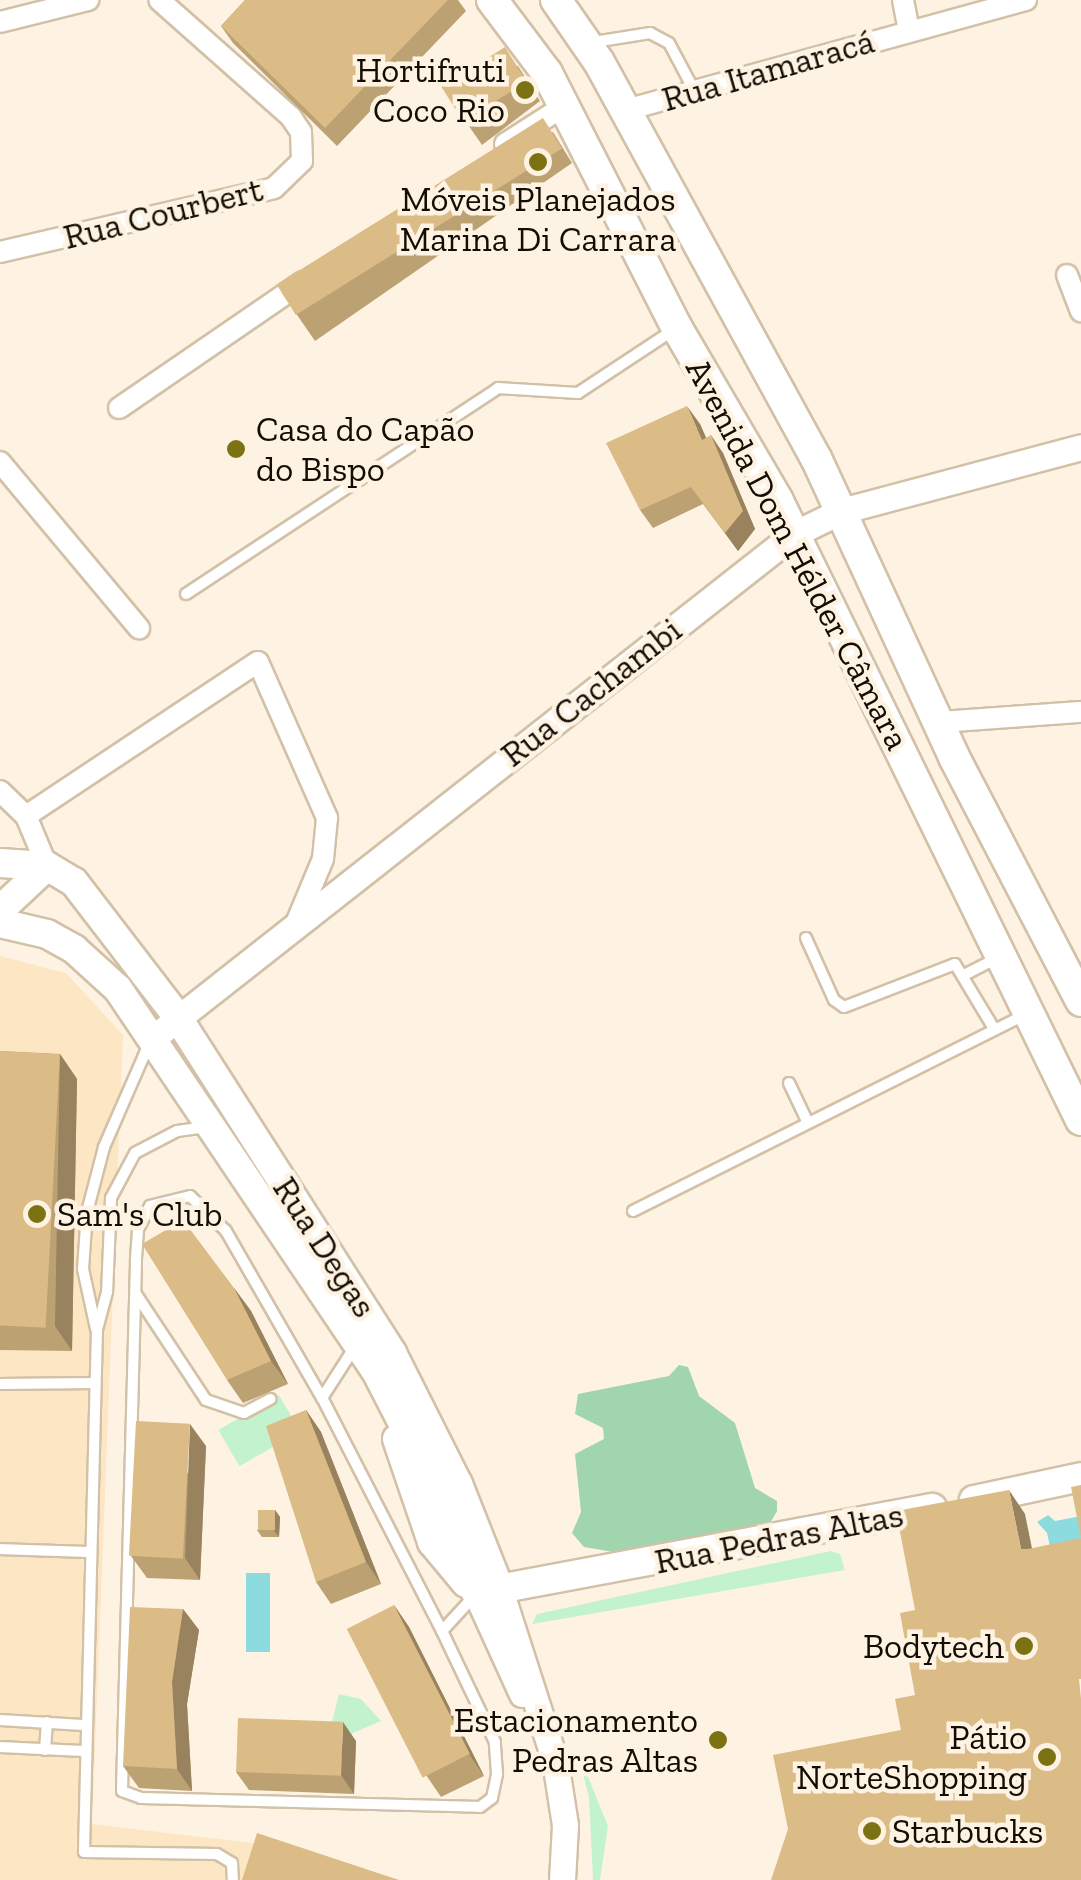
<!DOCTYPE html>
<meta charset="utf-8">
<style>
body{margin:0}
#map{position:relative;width:1081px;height:1880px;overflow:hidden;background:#fef3e3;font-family:"Zilla Slab",serif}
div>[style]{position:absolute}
.built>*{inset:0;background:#fce6c3}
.green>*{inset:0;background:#c3f2ce;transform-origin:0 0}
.forest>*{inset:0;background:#a0d5ad}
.water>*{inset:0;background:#8cdcdf;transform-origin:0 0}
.roads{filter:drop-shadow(2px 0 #d2c1a7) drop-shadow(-2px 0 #d2c1a7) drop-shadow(0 2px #d2c1a7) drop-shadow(0 -2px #d2c1a7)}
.service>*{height:10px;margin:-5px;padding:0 5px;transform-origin:5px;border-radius:5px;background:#fff}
.minor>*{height:20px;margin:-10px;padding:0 10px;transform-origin:10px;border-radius:10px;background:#fff}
.tertiary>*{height:25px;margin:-12.5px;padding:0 12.5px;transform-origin:12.5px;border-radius:12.5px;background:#fff}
.secondary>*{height:28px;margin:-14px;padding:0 14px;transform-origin:14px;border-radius:14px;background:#fff}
.primary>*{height:30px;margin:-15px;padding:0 15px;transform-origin:15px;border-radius:15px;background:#fff}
.wall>*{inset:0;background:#bca173}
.shaded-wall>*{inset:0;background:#99835e}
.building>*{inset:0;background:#dbbb86;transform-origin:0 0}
.dots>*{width:28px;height:28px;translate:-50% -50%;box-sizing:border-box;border:5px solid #fef3e3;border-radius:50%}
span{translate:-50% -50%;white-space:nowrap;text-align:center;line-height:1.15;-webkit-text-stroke:9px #fef3e3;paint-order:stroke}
.poi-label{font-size:35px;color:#130d04}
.right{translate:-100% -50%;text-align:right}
.left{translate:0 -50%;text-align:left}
.street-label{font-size:35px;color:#130d04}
</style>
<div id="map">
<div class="built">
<div style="clip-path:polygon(0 956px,66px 973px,123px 1035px,92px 1824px,286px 1847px,392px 1880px,0 1880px)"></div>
</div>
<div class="green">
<div style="left:279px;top:1395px;width:42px;height:70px;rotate:60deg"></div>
<div style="clip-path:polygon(831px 1551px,840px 1554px,845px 1570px,532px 1624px,537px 1614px)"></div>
<div style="clip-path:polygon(339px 1694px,361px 1699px,381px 1721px,346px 1736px,332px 1722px)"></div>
<div style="clip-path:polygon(577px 1750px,608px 1826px,600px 1880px,593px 1880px,589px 1797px)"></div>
</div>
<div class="forest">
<div style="clip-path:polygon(679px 1365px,688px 1367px,699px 1396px,735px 1423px,755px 1488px,777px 1501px,777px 1511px,769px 1525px,715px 1534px,704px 1544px,625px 1554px,584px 1547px,572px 1533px,581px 1512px,575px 1454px,604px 1439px,603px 1428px,575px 1414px,578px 1394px,669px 1376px)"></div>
</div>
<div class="water">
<div style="clip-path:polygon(1048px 1515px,1055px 1521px,1081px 1516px,1081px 1555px,1053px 1561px,1047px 1533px,1037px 1522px)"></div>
<div style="left:246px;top:1573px;width:24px;height:79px"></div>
</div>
<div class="roads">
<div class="service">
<div style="left:594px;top:42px;width:57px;rotate:-9.1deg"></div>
<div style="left:650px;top:33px;width:21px;rotate:28deg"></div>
<div style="left:669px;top:43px;width:53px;rotate:62deg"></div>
<div style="left:186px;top:594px;width:374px;rotate:-33.4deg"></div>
<div style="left:498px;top:388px;width:80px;rotate:3.6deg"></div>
<div style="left:578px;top:393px;width:113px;rotate:-33.4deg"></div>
<div style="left:806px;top:938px;width:68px;rotate:65.7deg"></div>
<div style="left:834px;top:1000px;width:12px;rotate:35deg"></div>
<div style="left:844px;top:1007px;width:119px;rotate:-21.2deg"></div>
<div style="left:955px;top:964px;width:74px;rotate:58.9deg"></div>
<div style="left:966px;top:974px;width:36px;rotate:-27deg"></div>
<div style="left:789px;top:1083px;width:44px;rotate:64.6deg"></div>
<div style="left:206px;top:1127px;width:29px;rotate:172deg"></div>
<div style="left:177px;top:1131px;width:47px;rotate:152.4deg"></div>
<div style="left:135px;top:1153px;width:51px;rotate:118.1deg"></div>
<div style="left:111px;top:1198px;width:94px;rotate:92.4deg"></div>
<div style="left:107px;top:1292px;width:39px;rotate:105deg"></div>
<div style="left:97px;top:1330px;width:522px;rotate:91.43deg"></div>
<div style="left:84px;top:1852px;width:133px;rotate:0.9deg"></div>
<div style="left:217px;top:1854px;width:17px;rotate:31deg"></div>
<div style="left:232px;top:1863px;width:17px;rotate:87deg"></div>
<div style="left:633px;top:1211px;width:438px;rotate:-26.6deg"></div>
<div style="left:136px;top:1294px;width:127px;rotate:56.6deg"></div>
<div style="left:206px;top:1400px;width:40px;rotate:18.9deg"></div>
<div style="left:244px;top:1413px;width:30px;rotate:-28deg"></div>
<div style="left:96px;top:1329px;width:61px;rotate:-102.2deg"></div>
<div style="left:83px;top:1269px;width:57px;rotate:-86deg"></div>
<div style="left:87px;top:1212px;width:67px;rotate:-75.3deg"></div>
<div style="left:104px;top:1147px;width:112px;rotate:-66.4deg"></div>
<div style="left:0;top:1384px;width:95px;rotate:-0.6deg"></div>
<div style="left:322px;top:1398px;width:63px;rotate:-57.3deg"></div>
<div style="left:0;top:1549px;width:90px;rotate:1.9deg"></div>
<div style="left:442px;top:1631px;width:262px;rotate:-117.2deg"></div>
<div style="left:322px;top:1398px;width:193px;rotate:-119.9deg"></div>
<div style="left:226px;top:1231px;width:50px;rotate:-135.8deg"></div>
<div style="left:190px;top:1196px;width:41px;rotate:166deg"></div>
<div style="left:150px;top:1206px;width:27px;rotate:117deg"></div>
<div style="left:138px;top:1230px;width:32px;rotate:94deg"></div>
<div style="left:136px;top:1262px;width:529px;rotate:91.52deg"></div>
<div style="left:122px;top:1791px;width:20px;rotate:20deg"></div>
<div style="left:141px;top:1798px;width:339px;rotate:1.5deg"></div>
<div style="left:480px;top:1807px;width:15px;rotate:-37deg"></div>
<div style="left:492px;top:1798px;width:25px;rotate:-78deg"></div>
<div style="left:497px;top:1774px;width:32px;rotate:-94deg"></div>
<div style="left:495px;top:1742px;width:123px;rotate:-115.5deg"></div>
<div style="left:442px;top:1631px;width:50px;rotate:-47.4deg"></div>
<div style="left:0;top:1720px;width:83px;rotate:3.4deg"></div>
<div style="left:0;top:1747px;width:83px;rotate:2.8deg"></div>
<div style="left:45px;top:1750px;width:28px;rotate:-86deg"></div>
</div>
<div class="minor">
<div style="left:903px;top:0;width:31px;rotate:79deg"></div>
<div style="left:0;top:22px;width:91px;rotate:-14deg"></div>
<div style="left:626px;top:110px;width:415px;rotate:-15.4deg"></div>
<div style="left:505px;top:144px;width:70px;rotate:-32.8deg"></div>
<div style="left:0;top:252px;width:281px;rotate:-13.1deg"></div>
<div style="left:274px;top:188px;width:39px;rotate:-44deg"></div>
<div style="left:302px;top:161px;width:29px;rotate:-92deg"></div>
<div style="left:301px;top:132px;width:18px;rotate:-124deg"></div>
<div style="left:291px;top:117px;width:176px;rotate:-138.4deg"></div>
<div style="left:1067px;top:275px;width:39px;rotate:69deg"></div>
<div style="left:119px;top:408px;width:223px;rotate:-34.4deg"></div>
<div style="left:0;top:462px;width:217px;rotate:50.1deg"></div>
<div style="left:940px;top:722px;width:141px;rotate:-4.1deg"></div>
<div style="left:0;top:791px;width:36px;rotate:44deg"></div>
<div style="left:26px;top:816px;width:54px;rotate:67.2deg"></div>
<div style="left:26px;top:816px;width:278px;rotate:-33.6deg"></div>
<div style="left:258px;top:662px;width:171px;rotate:66.1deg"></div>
<div style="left:327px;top:818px;width:41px;rotate:95.6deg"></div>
<div style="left:323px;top:859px;width:67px;rotate:112.8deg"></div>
</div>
<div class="tertiary">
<div style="left:153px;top:1038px;width:815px;rotate:-38.18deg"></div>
<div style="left:794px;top:534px;width:52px;rotate:-26.1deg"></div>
<div style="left:841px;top:511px;width:248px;rotate:-14.9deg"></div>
<div style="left:500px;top:1590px;width:180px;rotate:72.2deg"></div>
<div style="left:555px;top:1761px;width:65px;rotate:81.1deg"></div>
<div style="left:565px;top:1825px;width:55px;rotate:93.1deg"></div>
<div style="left:476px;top:1593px;width:111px;rotate:65.5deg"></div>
</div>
<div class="secondary">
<div style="left:0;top:863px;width:47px;rotate:3.7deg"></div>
<div style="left:47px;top:866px;width:31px;rotate:31deg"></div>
<div style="left:74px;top:882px;width:168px;rotate:52.5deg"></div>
<div style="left:176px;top:1015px;width:401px;rotate:57.4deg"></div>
<div style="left:392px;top:1353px;width:147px;rotate:63.3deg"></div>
<div style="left:458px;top:1484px;width:114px;rotate:68.4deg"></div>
<div style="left:0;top:910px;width:64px;rotate:-43.1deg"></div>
<div style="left:0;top:923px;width:48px;rotate:13.2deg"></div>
<div style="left:47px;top:934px;width:31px;rotate:29deg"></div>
<div style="left:74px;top:949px;width:59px;rotate:42.3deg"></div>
<div style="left:118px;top:989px;width:461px;rotate:56deg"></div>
<div style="left:376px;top:1371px;width:120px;rotate:62.8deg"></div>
<div style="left:431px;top:1478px;width:123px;rotate:68.6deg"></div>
<div style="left:397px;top:1439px;width:109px;rotate:71.2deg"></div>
<div style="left:432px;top:1542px;width:53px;rotate:50.3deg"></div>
<div style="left:974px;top:1500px;width:109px;rotate:-12.1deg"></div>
<div style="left:483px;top:1592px;width:457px;rotate:-10.6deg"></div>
</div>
<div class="primary">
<div style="left:492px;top:0;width:91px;rotate:53deg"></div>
<div style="left:547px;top:73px;width:286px;rotate:63deg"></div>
<div style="left:677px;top:328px;width:200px;rotate:59.7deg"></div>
<div style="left:778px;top:501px;width:689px;rotate:63.92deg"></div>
<div style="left:556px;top:0;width:75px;rotate:55.3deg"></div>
<div style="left:599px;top:62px;width:452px;rotate:61.3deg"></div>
<div style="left:816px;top:458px;width:329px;rotate:65.2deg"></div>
<div style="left:954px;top:757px;width:275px;rotate:62.5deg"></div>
</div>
</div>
<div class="wall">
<div style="clip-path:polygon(245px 0,458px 0,466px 11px,337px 146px,233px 43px,221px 26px)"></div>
<div style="clip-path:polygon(518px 66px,540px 101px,482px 145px,444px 90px)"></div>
<div style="clip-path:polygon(553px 132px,572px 163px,315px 341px,282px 293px)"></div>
<div style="clip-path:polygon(700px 424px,706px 438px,723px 453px,755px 529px,738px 551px,703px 504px,653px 528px,640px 510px)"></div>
<div style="clip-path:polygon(0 1051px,60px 1054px,77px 1079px,72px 1351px,0 1350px)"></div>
<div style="clip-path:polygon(234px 1288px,251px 1311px,288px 1384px,243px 1403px,227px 1380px)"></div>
<div style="clip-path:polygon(306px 1410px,321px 1432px,381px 1584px,331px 1604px,316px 1582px)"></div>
<div style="clip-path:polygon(206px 1446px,200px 1580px,147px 1578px,131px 1556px)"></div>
<div style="clip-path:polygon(275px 1510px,280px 1517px,279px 1537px,262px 1537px,257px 1530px)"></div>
<div style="clip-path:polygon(394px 1605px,409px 1627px,484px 1776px,441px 1797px,426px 1775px)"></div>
<div style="clip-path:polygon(183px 1609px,199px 1630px,187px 1704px,192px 1791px,139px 1788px,123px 1766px)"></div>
<div style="clip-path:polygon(356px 1741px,354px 1794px,249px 1790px,236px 1772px)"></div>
</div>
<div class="shaded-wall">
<div style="clip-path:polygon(687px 406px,700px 424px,715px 458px,702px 440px)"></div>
<div style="clip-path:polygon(711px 435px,723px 453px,755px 529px,738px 551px,725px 533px)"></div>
<div style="clip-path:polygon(60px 1054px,77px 1079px,72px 1351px,55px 1326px)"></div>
<div style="clip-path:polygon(234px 1288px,251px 1311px,288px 1384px,271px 1361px)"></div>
<div style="clip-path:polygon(306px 1410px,321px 1432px,381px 1584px,366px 1562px)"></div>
<div style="clip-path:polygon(190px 1424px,206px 1446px,200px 1580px,185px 1558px)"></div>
<div style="clip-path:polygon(1009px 1490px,1025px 1514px,1037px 1573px,1021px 1549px)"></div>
<div style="clip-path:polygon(275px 1510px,280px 1517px,279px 1537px,274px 1531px)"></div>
<div style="clip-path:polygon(394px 1605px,409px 1627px,484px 1776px,469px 1754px)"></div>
<div style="clip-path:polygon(183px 1609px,199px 1630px,187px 1704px,192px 1791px,177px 1769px,172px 1682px)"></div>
<div style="clip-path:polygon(343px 1722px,356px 1741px,354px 1794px,341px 1775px)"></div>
</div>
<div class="building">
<div style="clip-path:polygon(245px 0,448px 0,325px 128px,221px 26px)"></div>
<div style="left:505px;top:47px;width:41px;height:75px;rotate:58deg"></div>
<div style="left:543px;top:118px;width:36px;height:314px;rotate:58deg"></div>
<div style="clip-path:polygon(687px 406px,702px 440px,711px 435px,743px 511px,725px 533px,691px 487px,640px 510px,606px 443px)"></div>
<div style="left:0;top:1051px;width:60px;height:274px;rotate:3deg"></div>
<div style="clip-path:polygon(183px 1220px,234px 1288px,271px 1361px,227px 1380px,142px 1244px)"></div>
<div style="clip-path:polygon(306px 1410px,366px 1562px,316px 1582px,266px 1426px)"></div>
<div style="left:136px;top:1421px;width:54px;height:135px;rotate:3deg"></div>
<div style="clip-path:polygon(1081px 1485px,1081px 1679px,1079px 1679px,1081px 1699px,1081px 1880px,771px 1880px,788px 1829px,773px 1755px,901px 1730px,895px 1699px,915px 1695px,900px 1613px,915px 1610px,896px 1511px,1009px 1490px,1021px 1549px,1028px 1549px,1081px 1538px,1071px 1487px)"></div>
<div style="left:258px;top:1510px;width:17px;height:20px"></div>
<div style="left:394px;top:1605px;width:167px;height:53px;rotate:63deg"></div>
<div style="clip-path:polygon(130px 1607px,183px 1609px,172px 1682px,177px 1769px,123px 1766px)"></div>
<div style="left:238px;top:1718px;width:105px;height:54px;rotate:2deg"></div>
<div style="clip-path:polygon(257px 1833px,399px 1880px,242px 1880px)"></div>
</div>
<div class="dots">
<div style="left:525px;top:90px;background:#7c7213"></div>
<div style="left:538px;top:162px;background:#7c7213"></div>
<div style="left:236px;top:449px;background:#7c7213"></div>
<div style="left:37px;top:1214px;background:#7c7213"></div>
<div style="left:1024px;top:1646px;background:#7c7213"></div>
<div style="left:718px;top:1740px;background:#7c7213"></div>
<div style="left:1047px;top:1757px;background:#7c7213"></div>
<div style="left:872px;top:1831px;background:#7c7213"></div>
</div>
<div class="poi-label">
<span class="right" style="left:505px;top:90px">Hortifruti<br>Coco Rio</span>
<span style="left:538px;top:219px">Móveis Planejados<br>Marina Di Carrara</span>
<span class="left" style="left:256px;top:449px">Casa do Capão<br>do Bispo</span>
<span class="left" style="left:57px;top:1214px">Sam's Club</span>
<span class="right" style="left:1004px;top:1646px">Bodytech</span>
<span class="right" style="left:698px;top:1740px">Estacionamento<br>Pedras Altas</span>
<span class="right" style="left:1027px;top:1757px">Pátio<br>NorteShopping</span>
<span class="left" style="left:892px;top:1831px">Starbucks</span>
</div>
<div class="street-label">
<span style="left:768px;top:70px;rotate:-16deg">Rua Itamaracá</span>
<span style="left:163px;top:213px;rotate:-14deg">Rua Courbert</span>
<span style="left:798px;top:554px;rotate:62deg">Avenida Dom Hélder Câmara</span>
<span style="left:591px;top:692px;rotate:-38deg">Rua Cachambi</span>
<span style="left:325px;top:1247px;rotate:57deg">Rua Degas</span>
<span style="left:779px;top:1538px;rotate:-11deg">Rua Pedras Altas</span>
</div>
</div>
